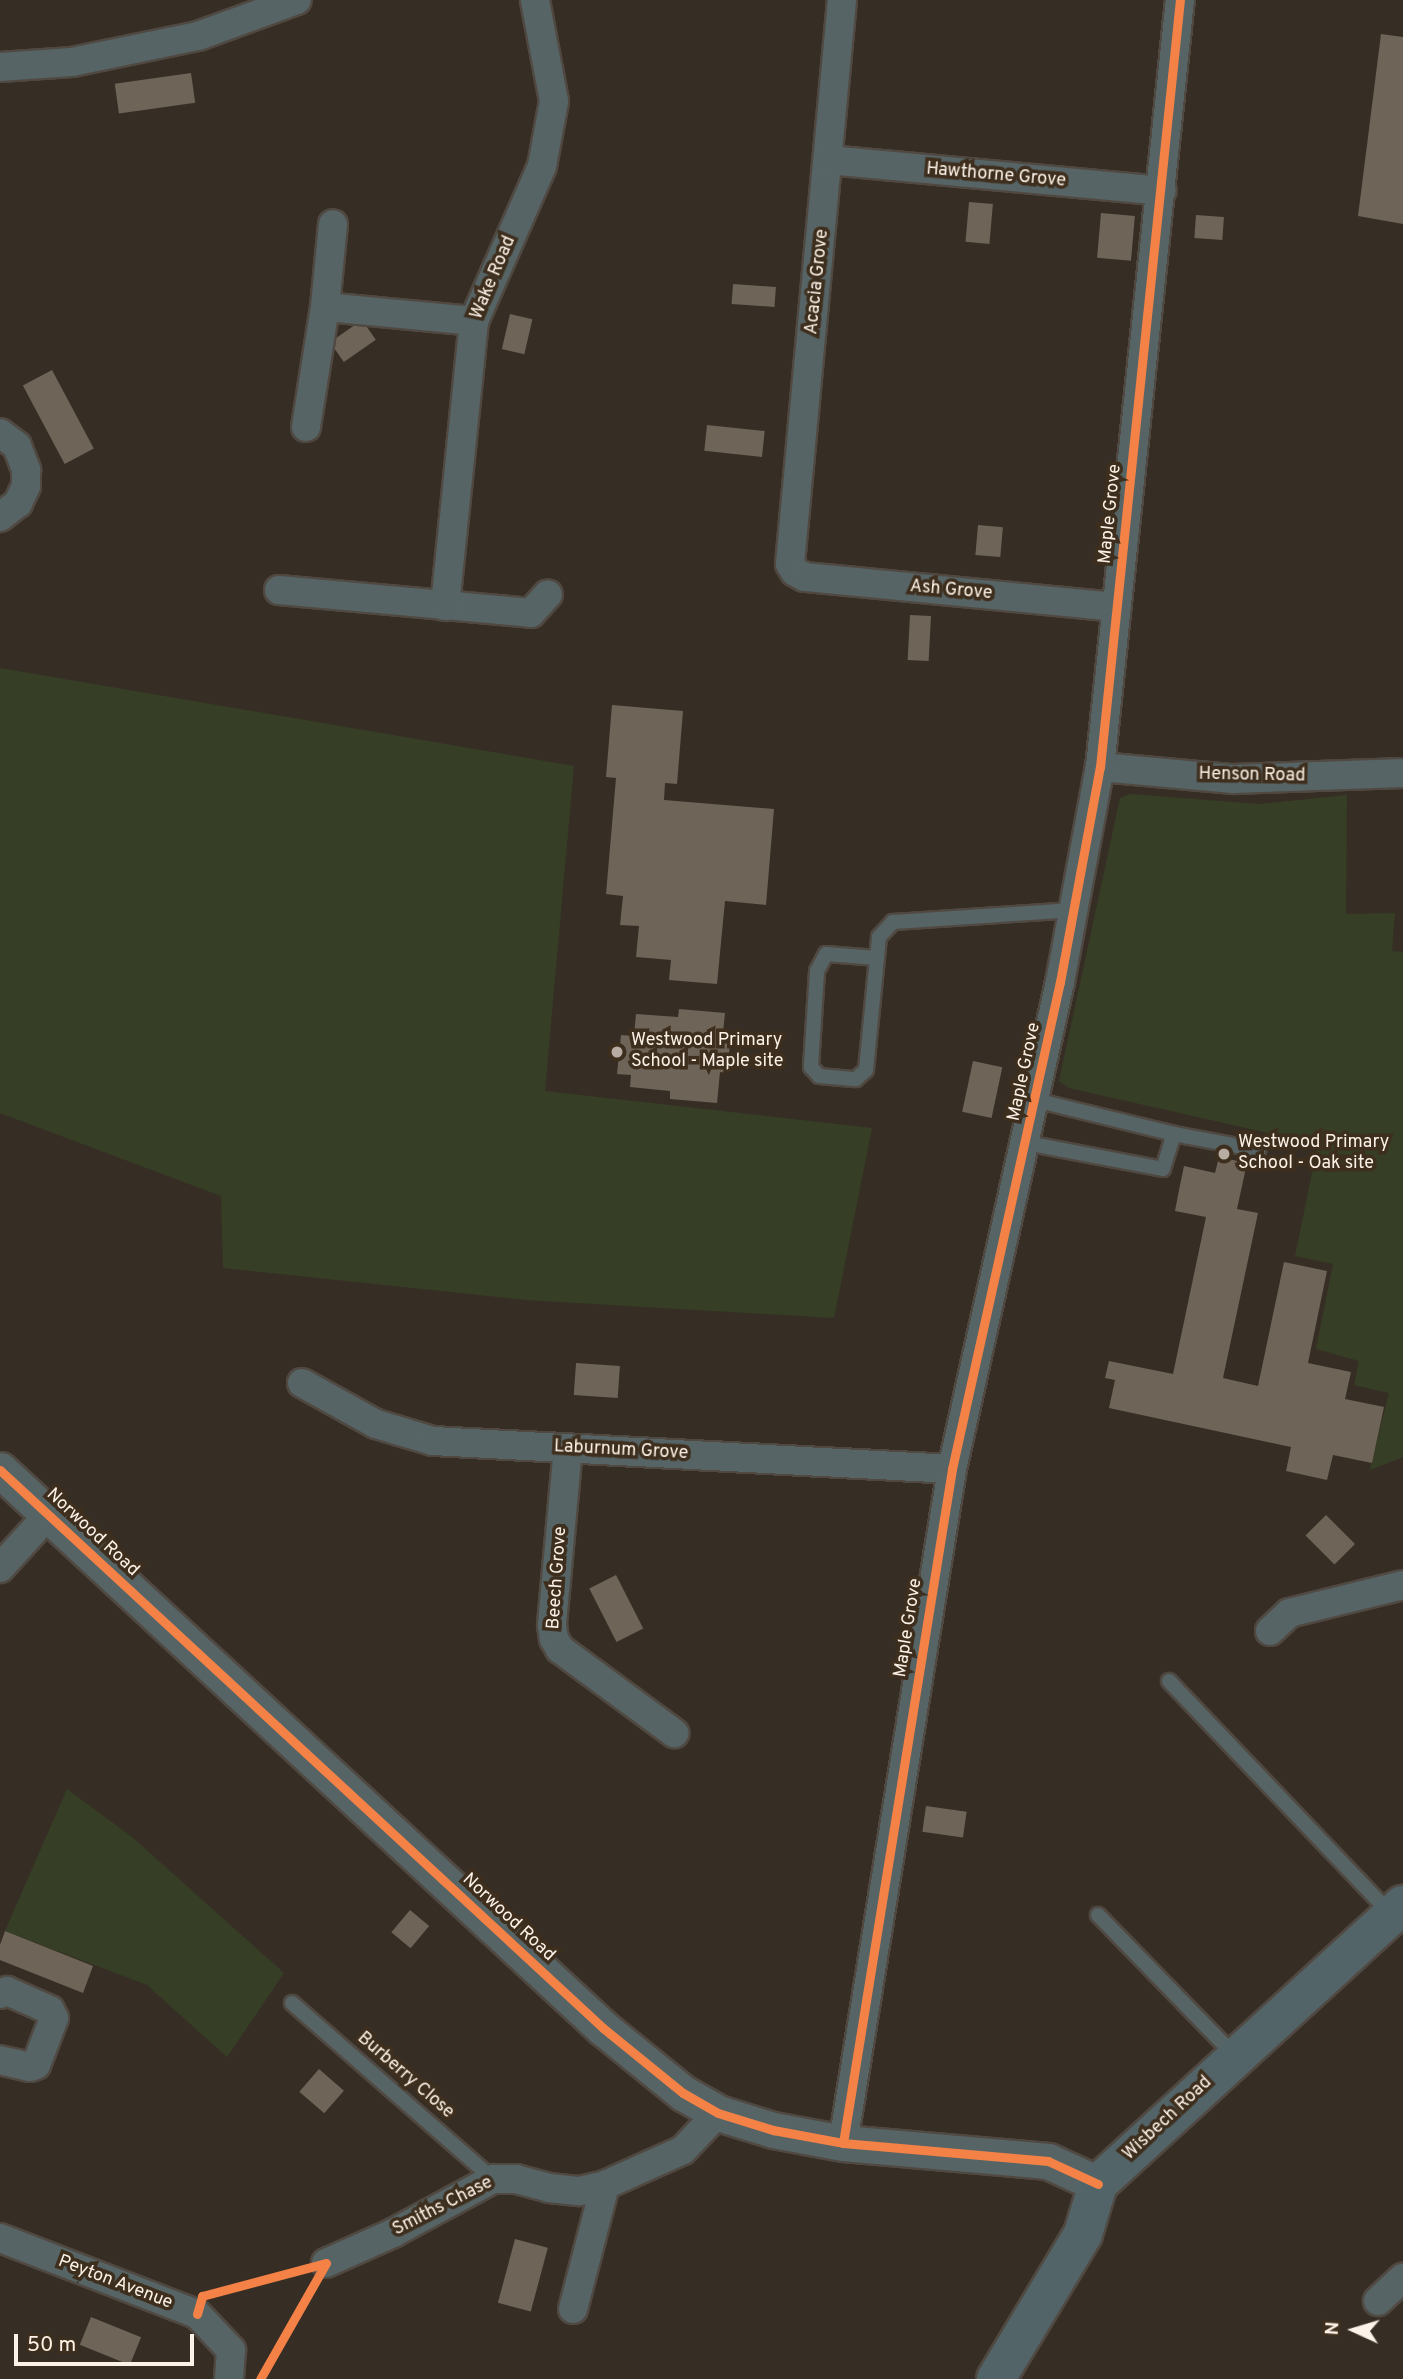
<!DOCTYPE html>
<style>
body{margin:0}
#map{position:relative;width:1403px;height:2379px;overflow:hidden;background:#362e25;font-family:Overpass,sans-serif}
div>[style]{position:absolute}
.green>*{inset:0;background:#363f25}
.building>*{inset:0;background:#6e6458;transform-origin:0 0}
.roads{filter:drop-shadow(2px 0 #504942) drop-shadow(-2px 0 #504942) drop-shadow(0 2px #504942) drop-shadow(0 -2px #504942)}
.service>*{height:14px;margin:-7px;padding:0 7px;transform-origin:7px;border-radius:7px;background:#576466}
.minor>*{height:28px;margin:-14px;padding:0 14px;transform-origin:14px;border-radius:14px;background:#576466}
.tertiary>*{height:35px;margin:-17.5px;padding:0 17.5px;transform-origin:17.5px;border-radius:17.5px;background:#576466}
.secondary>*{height:38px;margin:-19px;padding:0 19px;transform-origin:19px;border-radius:19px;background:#536468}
.cycleway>*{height:9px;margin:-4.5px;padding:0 4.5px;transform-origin:4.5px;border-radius:4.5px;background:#f48246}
.dots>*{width:19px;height:19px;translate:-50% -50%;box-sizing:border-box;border:4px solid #3e2e1d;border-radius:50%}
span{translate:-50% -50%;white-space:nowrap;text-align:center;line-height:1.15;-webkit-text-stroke:7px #3e2e1d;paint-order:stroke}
.street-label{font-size:18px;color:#fcf2e7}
.poi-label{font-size:18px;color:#fcf2e7}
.left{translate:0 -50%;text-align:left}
.north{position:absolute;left:1319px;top:2295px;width:70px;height:70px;-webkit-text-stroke:5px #3e2e1d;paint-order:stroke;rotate:274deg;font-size:19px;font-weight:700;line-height:28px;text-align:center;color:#fcf2e7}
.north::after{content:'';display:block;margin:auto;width:24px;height:32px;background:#fcf2e7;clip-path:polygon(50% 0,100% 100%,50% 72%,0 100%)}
.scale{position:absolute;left:14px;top:2334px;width:180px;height:32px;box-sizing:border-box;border:4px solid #fcf2e7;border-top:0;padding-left:9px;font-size:21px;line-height:24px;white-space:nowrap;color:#fcf2e7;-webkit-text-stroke:5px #3e2e1d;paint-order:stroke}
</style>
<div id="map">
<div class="green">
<div style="clip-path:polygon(0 668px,574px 766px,545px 1091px,872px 1128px,834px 1318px,526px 1300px,223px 1268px,221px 1196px,0 1113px)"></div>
<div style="clip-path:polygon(1130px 794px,1259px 804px,1347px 795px,1346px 914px,1395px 913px,1392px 951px,1403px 952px,1403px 1457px,1370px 1470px,1389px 1393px,1354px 1385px,1359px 1361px,1316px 1349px,1333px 1264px,1295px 1256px,1317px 1149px,1268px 1133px,1069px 1088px,1059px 1081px,1120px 798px)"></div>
<div style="clip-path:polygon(67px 1789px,132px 1837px,284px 1973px,227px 2057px,147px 1985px,5px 1931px)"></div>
</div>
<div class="building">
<div style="clip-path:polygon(1381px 34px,1403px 37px,1403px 224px,1358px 216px)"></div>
<div style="left:191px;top:73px;width:30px;height:77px;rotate:82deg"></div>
<div style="left:969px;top:202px;width:24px;height:40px;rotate:5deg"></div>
<div style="left:1101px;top:213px;width:34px;height:45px;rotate:5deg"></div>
<div style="left:1196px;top:215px;width:28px;height:23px;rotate:4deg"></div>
<div style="left:733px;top:284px;width:43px;height:20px;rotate:4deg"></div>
<div style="left:510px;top:314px;width:23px;height:36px;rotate:13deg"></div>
<div style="left:362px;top:320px;width:24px;height:39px;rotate:55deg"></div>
<div style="left:52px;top:370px;width:89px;height:33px;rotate:62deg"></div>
<div style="left:707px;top:425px;width:58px;height:26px;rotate:6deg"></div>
<div style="left:978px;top:525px;width:25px;height:30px;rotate:5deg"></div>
<div style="left:910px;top:615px;width:21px;height:45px;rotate:3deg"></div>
<div style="clip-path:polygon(612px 705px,683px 711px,677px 784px,665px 783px,664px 800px,774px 809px,766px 905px,725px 901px,717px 984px,669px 980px,671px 960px,636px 957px,639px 926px,620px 925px,623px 896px,606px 894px,616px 778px,606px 777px)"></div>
<div style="clip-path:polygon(679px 1009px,725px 1013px,722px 1043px,730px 1044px,727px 1073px,720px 1072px,717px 1103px,670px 1099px,670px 1091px,630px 1087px,631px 1075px,617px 1074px,621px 1035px,634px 1036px,636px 1014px,678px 1017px)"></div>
<div style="left:973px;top:1061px;width:30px;height:52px;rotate:12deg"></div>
<div style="clip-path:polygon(1219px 1157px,1247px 1163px,1237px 1209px,1258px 1213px,1223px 1378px,1258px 1386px,1284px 1262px,1327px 1271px,1308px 1363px,1351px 1372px,1345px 1399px,1384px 1407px,1372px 1463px,1333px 1455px,1327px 1480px,1286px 1471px,1291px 1447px,1109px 1408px,1115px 1380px,1105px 1378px,1109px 1361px,1173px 1374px,1206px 1217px,1175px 1211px,1179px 1190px,1184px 1166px,1215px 1173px)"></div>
<div style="left:576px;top:1363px;width:44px;height:32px;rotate:4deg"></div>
<div style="left:1326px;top:1515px;width:41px;height:29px;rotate:45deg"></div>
<div style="left:616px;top:1575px;width:60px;height:30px;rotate:63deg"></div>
<div style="left:926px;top:1806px;width:41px;height:26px;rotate:8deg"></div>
<div style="left:410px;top:1910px;width:25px;height:29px;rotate:40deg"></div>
<div style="clip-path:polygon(5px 1931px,93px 1966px,83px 1993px,0 1960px,0 1945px)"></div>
<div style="left:319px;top:2069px;width:33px;height:30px;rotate:41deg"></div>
<div style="left:515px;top:2239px;width:34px;height:66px;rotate:15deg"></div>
<div style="left:91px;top:2317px;width:54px;height:30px;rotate:22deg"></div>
</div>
<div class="roads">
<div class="service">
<div style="left:877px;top:958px;width:51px;rotate:-175.5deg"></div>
<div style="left:826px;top:954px;width:19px;rotate:118deg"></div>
<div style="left:817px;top:971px;width:96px;rotate:93.6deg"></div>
<div style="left:811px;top:1067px;width:12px;rotate:48deg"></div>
<div style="left:819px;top:1076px;width:37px;rotate:5deg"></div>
<div style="left:856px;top:1079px;width:13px;rotate:-42deg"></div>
<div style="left:866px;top:1070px;width:134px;rotate:-84.4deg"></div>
<div style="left:879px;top:937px;width:21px;rotate:-47deg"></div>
<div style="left:893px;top:922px;width:182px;rotate:-3.8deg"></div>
<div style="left:1035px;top:1100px;width:143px;rotate:13.7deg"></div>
<div style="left:1174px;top:1134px;width:86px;rotate:10.7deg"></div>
<div style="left:1026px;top:1143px;width:139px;rotate:10.7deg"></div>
<div style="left:1163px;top:1169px;width:37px;rotate:-73deg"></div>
<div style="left:1169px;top:1681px;width:322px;rotate:46.4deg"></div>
<div style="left:1098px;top:1915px;width:197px;rotate:45.8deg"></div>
<div style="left:292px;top:2003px;width:267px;rotate:41.2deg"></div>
</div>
<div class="minor">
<div style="left:842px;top:0;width:566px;rotate:95.27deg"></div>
<div style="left:790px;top:564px;width:9px;rotate:58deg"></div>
<div style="left:795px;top:572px;width:11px;rotate:27deg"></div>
<div style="left:805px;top:577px;width:313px;rotate:5.5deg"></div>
<div style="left:0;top:67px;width:72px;rotate:-4deg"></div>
<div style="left:72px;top:62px;width:129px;rotate:-11.7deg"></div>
<div style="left:198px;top:36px;width:105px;rotate:-20deg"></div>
<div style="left:829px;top:160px;width:334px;rotate:5.3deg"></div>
<div style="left:325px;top:307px;width:150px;rotate:5.4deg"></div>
<div style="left:306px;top:427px;width:121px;rotate:-81deg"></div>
<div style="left:325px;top:307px;width:83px;rotate:-84.5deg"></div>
<div style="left:0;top:433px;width:21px;rotate:37deg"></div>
<div style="left:17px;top:446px;width:26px;rotate:69deg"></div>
<div style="left:26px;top:470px;width:16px;rotate:90deg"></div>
<div style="left:26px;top:486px;width:19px;rotate:115deg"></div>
<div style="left:18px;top:503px;width:23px;rotate:142deg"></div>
<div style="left:279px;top:590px;width:253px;rotate:5.2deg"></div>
<div style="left:531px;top:613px;width:25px;rotate:-48deg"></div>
<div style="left:445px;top:606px;width:286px;rotate:-84.2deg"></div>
<div style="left:474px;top:321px;width:169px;rotate:-66.3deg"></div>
<div style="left:542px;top:166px;width:66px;rotate:-79.5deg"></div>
<div style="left:554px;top:101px;width:103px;rotate:-100.7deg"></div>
<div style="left:1100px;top:767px;width:134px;rotate:5.2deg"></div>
<div style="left:1233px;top:779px;width:170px;rotate:-2deg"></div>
<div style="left:302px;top:1383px;width:85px;rotate:29deg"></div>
<div style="left:376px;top:1424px;width:59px;rotate:16.6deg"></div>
<div style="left:433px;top:1441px;width:520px;rotate:3.09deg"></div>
<div style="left:568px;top:1448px;width:178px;rotate:95.2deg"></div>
<div style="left:552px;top:1625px;width:14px;rotate:82deg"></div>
<div style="left:554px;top:1639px;width:12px;rotate:59deg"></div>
<div style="left:560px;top:1649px;width:142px;rotate:36.4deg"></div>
<div style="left:0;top:1568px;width:73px;rotate:-47.8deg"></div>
<div style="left:1270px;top:1631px;width:26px;rotate:-43deg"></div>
<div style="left:1289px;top:1613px;width:117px;rotate:-13.8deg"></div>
<div style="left:0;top:1994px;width:8px;rotate:-23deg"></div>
<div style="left:7px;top:1991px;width:47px;rotate:23.8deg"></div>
<div style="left:50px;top:2010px;width:9px;rotate:63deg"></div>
<div style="left:54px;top:2018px;width:50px;rotate:111deg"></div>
<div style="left:36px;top:2065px;width:6px;rotate:162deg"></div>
<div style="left:30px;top:2067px;width:31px;rotate:-167deg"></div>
<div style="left:843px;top:2143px;width:683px;rotate:-80.81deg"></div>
<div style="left:952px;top:1469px;width:499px;rotate:-77.5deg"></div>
<div style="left:1060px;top:982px;width:219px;rotate:-79.5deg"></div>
<div style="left:1100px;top:767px;width:771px;rotate:-84.05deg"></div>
<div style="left:0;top:2238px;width:211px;rotate:21.1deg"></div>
<div style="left:197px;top:2314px;width:50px;rotate:46.6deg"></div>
<div style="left:231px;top:2350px;width:29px;rotate:94deg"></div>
<div style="left:326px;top:2263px;width:73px;rotate:-24.1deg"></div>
<div style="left:393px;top:2233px;width:114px;rotate:-28.4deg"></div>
<div style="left:493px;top:2179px;width:23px"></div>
<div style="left:516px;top:2179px;width:34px;rotate:15deg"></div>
<div style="left:549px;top:2188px;width:31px;rotate:6deg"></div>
<div style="left:580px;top:2191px;width:26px;rotate:-13deg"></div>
<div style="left:1378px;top:2301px;width:34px;rotate:-43deg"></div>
<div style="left:573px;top:2309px;width:128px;rotate:-75.5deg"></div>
<div style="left:605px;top:2185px;width:85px;rotate:-24.2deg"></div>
<div style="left:683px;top:2150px;width:51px;rotate:-46.6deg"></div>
</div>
<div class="tertiary">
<div style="left:0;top:1470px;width:822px;rotate:42.78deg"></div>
<div style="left:603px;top:2028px;width:103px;rotate:39.1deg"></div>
<div style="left:683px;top:2093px;width:40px;rotate:29.7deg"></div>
<div style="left:718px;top:2113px;width:58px;rotate:17.2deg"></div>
<div style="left:773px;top:2130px;width:71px;rotate:10.5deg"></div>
<div style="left:843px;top:2143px;width:206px;rotate:5deg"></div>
<div style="left:1048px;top:2161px;width:55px;rotate:24.7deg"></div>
</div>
<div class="secondary">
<div style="left:996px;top:2379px;width:169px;rotate:-59deg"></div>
<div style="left:1083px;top:2234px;width:52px;rotate:-73.3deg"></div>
<div style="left:1098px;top:2184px;width:413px;rotate:-42.5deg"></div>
</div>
</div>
<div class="cycleway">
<div style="left:0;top:1470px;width:822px;rotate:42.78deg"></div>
<div style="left:603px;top:2028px;width:103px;rotate:39.1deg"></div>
<div style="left:683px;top:2093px;width:40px;rotate:29.7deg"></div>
<div style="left:718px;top:2113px;width:58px;rotate:17.2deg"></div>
<div style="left:773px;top:2130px;width:71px;rotate:10.5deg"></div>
<div style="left:843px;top:2143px;width:206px;rotate:5deg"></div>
<div style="left:1048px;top:2161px;width:55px;rotate:24.7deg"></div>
<div style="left:843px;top:2143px;width:683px;rotate:-80.81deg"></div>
<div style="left:952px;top:1469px;width:499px;rotate:-77.5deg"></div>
<div style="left:1060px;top:982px;width:219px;rotate:-79.5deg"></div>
<div style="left:1100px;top:767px;width:771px;rotate:-84.05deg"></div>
<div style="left:197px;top:2314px;width:19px;rotate:-74deg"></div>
<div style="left:202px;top:2296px;width:128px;rotate:-14.9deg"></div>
<div style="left:326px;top:2263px;width:133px;rotate:119.6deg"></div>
</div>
<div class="dots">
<div style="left:617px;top:1052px;background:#b7ada3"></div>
<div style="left:1224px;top:1154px;background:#b7ada3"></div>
</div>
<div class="street-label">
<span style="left:996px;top:176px;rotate:5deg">Hawthorne Grove</span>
<span style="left:494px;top:278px;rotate:-67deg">Wake Road</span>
<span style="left:818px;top:282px;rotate:-84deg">Acacia Grove</span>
<span style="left:1111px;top:514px;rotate:-84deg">Maple Grove</span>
<span style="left:951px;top:591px;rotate:5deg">Ash Grove</span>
<span style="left:1252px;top:776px;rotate:1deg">Henson Road</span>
<span style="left:1025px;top:1072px;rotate:-78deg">Maple Grove</span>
<span style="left:621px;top:1451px;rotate:3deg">Laburnum Grove</span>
<span style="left:92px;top:1533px;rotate:43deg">Norwood Road</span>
<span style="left:558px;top:1578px;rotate:-86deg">Beech Grove</span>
<span style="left:909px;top:1628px;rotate:-81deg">Maple Grove</span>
<span style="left:508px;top:1918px;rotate:43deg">Norwood Road</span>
<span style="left:405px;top:2076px;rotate:41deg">Burberry Close</span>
<span style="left:1168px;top:2119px;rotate:-43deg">Wisbech Road</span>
<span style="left:443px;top:2207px;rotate:-27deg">Smiths Chase</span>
<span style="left:115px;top:2283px;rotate:21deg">Peyton Avenue</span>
</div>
<div class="poi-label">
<span class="left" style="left:631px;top:1052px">Westwood Primary<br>School - Maple site</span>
<span class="left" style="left:1238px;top:1154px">Westwood Primary<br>School - Oak site</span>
</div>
<div class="north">N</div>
<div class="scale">50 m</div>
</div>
